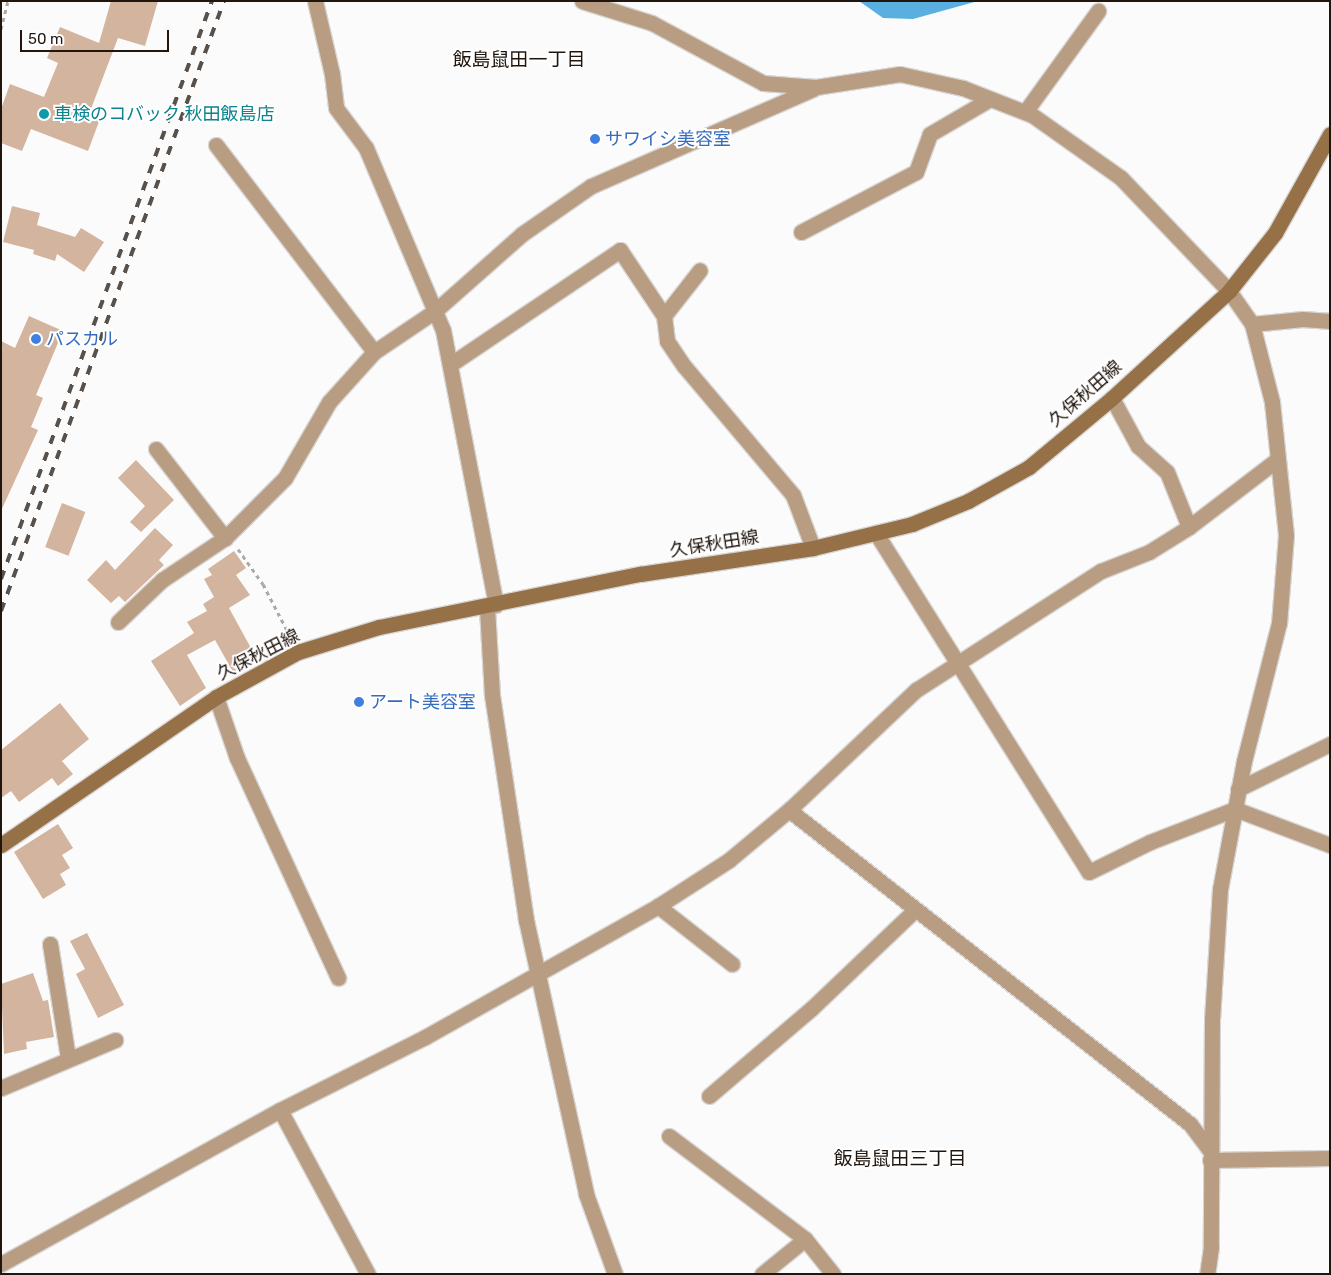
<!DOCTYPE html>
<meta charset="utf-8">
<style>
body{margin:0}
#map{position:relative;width:1331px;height:1275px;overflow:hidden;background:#fbfbfb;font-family:Rubik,"Noto Sans JP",sans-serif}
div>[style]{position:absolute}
.water>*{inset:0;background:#59b0e0}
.building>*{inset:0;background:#d3b49f;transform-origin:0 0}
.path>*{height:3px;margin-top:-1.5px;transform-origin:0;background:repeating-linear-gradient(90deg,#aca8a5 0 4px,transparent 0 8px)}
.roads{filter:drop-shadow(1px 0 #d8d6d5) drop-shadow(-1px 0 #d8d6d5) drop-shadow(0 1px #d8d6d5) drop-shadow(0 -1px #d8d6d5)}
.street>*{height:15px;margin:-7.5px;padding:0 7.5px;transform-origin:7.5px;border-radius:7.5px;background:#b89d82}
.secondary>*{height:15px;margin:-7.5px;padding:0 7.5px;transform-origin:7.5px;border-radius:7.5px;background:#967047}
.rail>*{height:4px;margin-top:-2px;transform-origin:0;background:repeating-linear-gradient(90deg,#58504a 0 9px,transparent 0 18px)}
.dots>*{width:14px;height:14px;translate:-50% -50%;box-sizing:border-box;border:2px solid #fff;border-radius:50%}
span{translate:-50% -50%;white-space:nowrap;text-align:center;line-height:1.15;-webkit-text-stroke:4px #fff;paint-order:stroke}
.culture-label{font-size:18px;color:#0d838f}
.left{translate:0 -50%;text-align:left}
.shop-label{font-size:18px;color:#366cbe}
.street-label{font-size:18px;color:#21160e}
.neighbourhood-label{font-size:19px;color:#21160e}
.frame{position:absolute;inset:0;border:2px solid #21160e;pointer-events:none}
.scale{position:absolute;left:20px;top:30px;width:149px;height:22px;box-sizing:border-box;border:2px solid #21160e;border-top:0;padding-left:6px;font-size:15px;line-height:18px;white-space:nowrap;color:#21160e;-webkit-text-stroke:4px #fff;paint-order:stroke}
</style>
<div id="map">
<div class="water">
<div style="clip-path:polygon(859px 1px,978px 1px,913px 19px,883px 18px)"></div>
</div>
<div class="building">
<div style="clip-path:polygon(111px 1px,158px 1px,145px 46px,118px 38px,89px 114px,100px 119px,88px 151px,31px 129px,22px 151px,1px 143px,1px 109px,10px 84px,44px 97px,58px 63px,47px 58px,60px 27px,99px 43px)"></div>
<div style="clip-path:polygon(12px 206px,40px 213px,37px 225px,75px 237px,81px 228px,104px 242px,84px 272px,57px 254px,55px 261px,33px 254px,34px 250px,3px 242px)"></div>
<div style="clip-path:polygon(29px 316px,63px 331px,36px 395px,43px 398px,31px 427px,38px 430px,1px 511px,1px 341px,15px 348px)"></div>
<div style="clip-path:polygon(136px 460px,174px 500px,141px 532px,130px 522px,145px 506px,118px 478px)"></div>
<div style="left:62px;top:503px;width:25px;height:47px;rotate:21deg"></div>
<div style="clip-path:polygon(155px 528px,173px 545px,159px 560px,164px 565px,125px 602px,119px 596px,111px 603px,87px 580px,106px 560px,115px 570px)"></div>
<div style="clip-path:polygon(234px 551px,246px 568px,236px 575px,250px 595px,229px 608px,257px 659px,233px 672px,215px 640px,187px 655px,206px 688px,180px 706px,151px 661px,194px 633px,187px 622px,207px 611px,203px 604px,214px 597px,204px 579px,212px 575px,208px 569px)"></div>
<div style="clip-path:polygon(60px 703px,89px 739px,62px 761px,73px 774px,58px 786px,52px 778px,19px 802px,11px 791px,1px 798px,1px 750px)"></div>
<div style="clip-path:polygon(58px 824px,73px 848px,62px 855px,70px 868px,60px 874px,66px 885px,43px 899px,14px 852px)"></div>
<div style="clip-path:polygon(87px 933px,124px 1005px,98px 1018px,76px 974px,85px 969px,70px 941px)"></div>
<div style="clip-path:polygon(33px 973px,43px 1001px,48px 1000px,54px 1037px,26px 1042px,27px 1049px,4px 1054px,1px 984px)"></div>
</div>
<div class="path">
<div style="left:1px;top:29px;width:29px;rotate:-76deg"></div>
<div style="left:238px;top:549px;width:43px;rotate:54.5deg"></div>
<div style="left:263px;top:584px;width:61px;rotate:62.6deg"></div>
</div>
<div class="roads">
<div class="street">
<div style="left:315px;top:1px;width:75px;rotate:76.9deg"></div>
<div style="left:332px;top:74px;width:34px;rotate:83deg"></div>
<div style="left:336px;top:108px;width:50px;rotate:53.1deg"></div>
<div style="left:366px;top:148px;width:198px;rotate:67.1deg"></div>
<div style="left:443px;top:330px;width:280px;rotate:79.1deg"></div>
<div style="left:582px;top:1px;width:73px;rotate:17.4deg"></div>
<div style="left:652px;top:23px;width:126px;rotate:28.4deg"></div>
<div style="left:763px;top:83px;width:53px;rotate:4.3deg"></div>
<div style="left:816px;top:87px;width:85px;rotate:-8.8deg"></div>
<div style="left:900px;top:74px;width:65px;rotate:12.5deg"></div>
<div style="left:963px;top:88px;width:74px;rotate:21.4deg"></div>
<div style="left:1032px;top:115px;width:109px;rotate:35.3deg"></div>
<div style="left:1121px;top:178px;width:156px;rotate:46.3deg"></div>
<div style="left:1229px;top:291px;width:40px;rotate:55.1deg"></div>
<div style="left:1252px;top:324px;width:81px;rotate:75.6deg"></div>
<div style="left:1272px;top:402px;width:134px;rotate:84deg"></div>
<div style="left:1286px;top:535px;width:88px;rotate:94.5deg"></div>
<div style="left:1279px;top:623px;width:142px;rotate:104.2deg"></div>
<div style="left:1244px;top:761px;width:130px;rotate:100.6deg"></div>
<div style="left:1220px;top:889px;width:129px;rotate:93.5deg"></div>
<div style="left:1212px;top:1018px;width:229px;rotate:90.3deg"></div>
<div style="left:1211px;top:1247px;width:27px;rotate:98deg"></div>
<div style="left:1025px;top:112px;width:125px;rotate:-54.1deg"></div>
<div style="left:216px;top:145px;width:260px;rotate:52.6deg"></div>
<div style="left:801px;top:232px;width:130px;rotate:-27.6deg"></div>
<div style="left:916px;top:172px;width:40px;rotate:-69.8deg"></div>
<div style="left:930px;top:134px;width:69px;rotate:-30.3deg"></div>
<div style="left:664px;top:316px;width:58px;rotate:-52deg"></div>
<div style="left:1252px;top:324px;width:51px;rotate:-5.6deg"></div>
<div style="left:1303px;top:319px;width:27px;rotate:4deg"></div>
<div style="left:451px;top:364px;width:204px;rotate:-34deg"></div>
<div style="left:620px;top:250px;width:79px;rotate:56.3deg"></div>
<div style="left:664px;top:316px;width:25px;rotate:83deg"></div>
<div style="left:667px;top:341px;width:30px;rotate:56deg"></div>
<div style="left:684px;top:366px;width:169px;rotate:49.8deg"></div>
<div style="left:793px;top:495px;width:57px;rotate:69.3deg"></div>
<div style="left:1112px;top:398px;width:55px;rotate:61.6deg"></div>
<div style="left:1138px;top:446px;width:39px;rotate:42deg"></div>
<div style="left:1167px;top:472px;width:59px;rotate:68.2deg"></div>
<div style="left:156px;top:449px;width:113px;rotate:52.2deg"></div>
<div style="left:225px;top:538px;width:85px;rotate:-45deg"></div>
<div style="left:285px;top:478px;width:88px;rotate:-59.9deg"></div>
<div style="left:329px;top:402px;width:67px;rotate:-48deg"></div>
<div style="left:374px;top:352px;width:73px;rotate:-33.9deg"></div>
<div style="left:435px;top:311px;width:116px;rotate:-41.5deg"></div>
<div style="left:522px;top:234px;width:84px;rotate:-34.8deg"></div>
<div style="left:591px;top:186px;width:242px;rotate:-23.6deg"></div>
<div style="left:876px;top:533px;width:400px;rotate:57.9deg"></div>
<div style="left:1089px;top:872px;width:68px;rotate:-26.2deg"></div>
<div style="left:1150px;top:842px;width:91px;rotate:-21.2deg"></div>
<div style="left:1235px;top:809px;width:102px;rotate:20.8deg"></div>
<div style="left:487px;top:608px;width:87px;rotate:86.7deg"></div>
<div style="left:492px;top:695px;width:228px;rotate:81.4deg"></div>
<div style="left:526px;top:920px;width:280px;rotate:77.6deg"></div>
<div style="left:586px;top:1194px;width:85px;rotate:70.1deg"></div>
<div style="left:118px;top:622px;width:61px;rotate:-43.7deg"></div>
<div style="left:162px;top:580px;width:76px;rotate:-33.7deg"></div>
<div style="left:216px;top:697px;width:65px;rotate:71deg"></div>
<div style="left:237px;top:758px;width:242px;rotate:65.3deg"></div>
<div style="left:1238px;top:789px;width:102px;rotate:-26.1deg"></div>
<div style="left:789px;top:810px;width:509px;rotate:38.06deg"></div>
<div style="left:1190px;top:1124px;width:34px;rotate:53deg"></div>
<div style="left:658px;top:906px;width:94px;rotate:38.1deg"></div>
<div style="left:50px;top:944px;width:115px;rotate:81deg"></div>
<div style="left:1px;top:1088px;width:124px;rotate:-22.8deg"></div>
<div style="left:709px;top:1096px;width:135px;rotate:-40.5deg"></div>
<div style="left:812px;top:1008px;width:142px;rotate:-43.6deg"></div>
<div style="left:280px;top:1110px;width:186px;rotate:61.8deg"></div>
<div style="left:669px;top:1136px;width:171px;rotate:37.1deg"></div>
<div style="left:805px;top:1239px;width:45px;rotate:51.3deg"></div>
<div style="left:1210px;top:1160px;width:120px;rotate:-1deg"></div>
<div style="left:1px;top:1264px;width:319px;rotate:-28.9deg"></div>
<div style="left:280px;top:1110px;width:162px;rotate:-26.7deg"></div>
<div style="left:425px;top:1037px;width:267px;rotate:-29.3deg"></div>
<div style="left:658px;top:906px;width:85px;rotate:-32.9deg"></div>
<div style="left:729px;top:860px;width:78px;rotate:-39.8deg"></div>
<div style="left:789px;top:810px;width:175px;rotate:-43.4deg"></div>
<div style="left:916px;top:690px;width:220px;rotate:-32.8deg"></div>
<div style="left:1101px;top:571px;width:52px;rotate:-21.6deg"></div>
<div style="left:1149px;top:552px;width:47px;rotate:-32deg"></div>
<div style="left:1189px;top:527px;width:112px;rotate:-37.4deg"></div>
<div style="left:762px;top:1274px;width:55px;rotate:-39.1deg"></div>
</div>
<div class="secondary">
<div style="left:1px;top:845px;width:261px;rotate:-34.5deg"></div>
<div style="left:216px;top:697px;width:94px;rotate:-28.8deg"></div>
<div style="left:298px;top:652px;width:85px;rotate:-17.2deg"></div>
<div style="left:379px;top:627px;width:266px;rotate:-11.5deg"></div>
<div style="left:640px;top:574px;width:175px;rotate:-8.5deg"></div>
<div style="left:813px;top:548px;width:102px;rotate:-13.6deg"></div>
<div style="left:912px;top:524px;width:61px;rotate:-22.3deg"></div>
<div style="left:968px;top:501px;width:70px;rotate:-29.1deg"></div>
<div style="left:1029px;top:467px;width:108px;rotate:-39.7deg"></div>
<div style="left:1112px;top:398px;width:159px;rotate:-42.4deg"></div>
<div style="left:1229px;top:291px;width:74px;rotate:-51.6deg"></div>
<div style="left:1275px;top:233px;width:113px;rotate:-60.9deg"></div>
</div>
</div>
<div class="rail">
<div style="left:1px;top:579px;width:615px;rotate:-69.95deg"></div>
<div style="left:1px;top:611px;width:649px;rotate:-69.92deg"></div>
</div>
<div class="dots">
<div style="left:44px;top:114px;background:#0f9aa8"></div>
<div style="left:595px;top:139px;background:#3f7fe0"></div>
<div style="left:36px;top:339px;background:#3f7fe0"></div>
<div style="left:359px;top:702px;background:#3f7fe0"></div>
</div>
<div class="culture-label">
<span class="left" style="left:54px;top:114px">車検のコバック 秋田飯島店</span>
</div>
<div class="shop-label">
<span class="left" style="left:605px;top:139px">サワイシ美容室</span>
<span class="left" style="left:46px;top:339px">パスカル</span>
<span class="left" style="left:369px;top:702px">アート美容室</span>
</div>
<div class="street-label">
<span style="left:1085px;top:394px;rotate:-41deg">久保秋田線</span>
<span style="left:714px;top:544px;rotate:-9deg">久保秋田線</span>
<span style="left:258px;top:655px;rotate:-27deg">久保秋田線</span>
</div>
<div class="neighbourhood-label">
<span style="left:519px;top:60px">飯島鼠田一丁目</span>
<span style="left:900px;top:1159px">飯島鼠田三丁目</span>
</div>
<div class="frame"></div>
<div class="scale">50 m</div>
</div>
